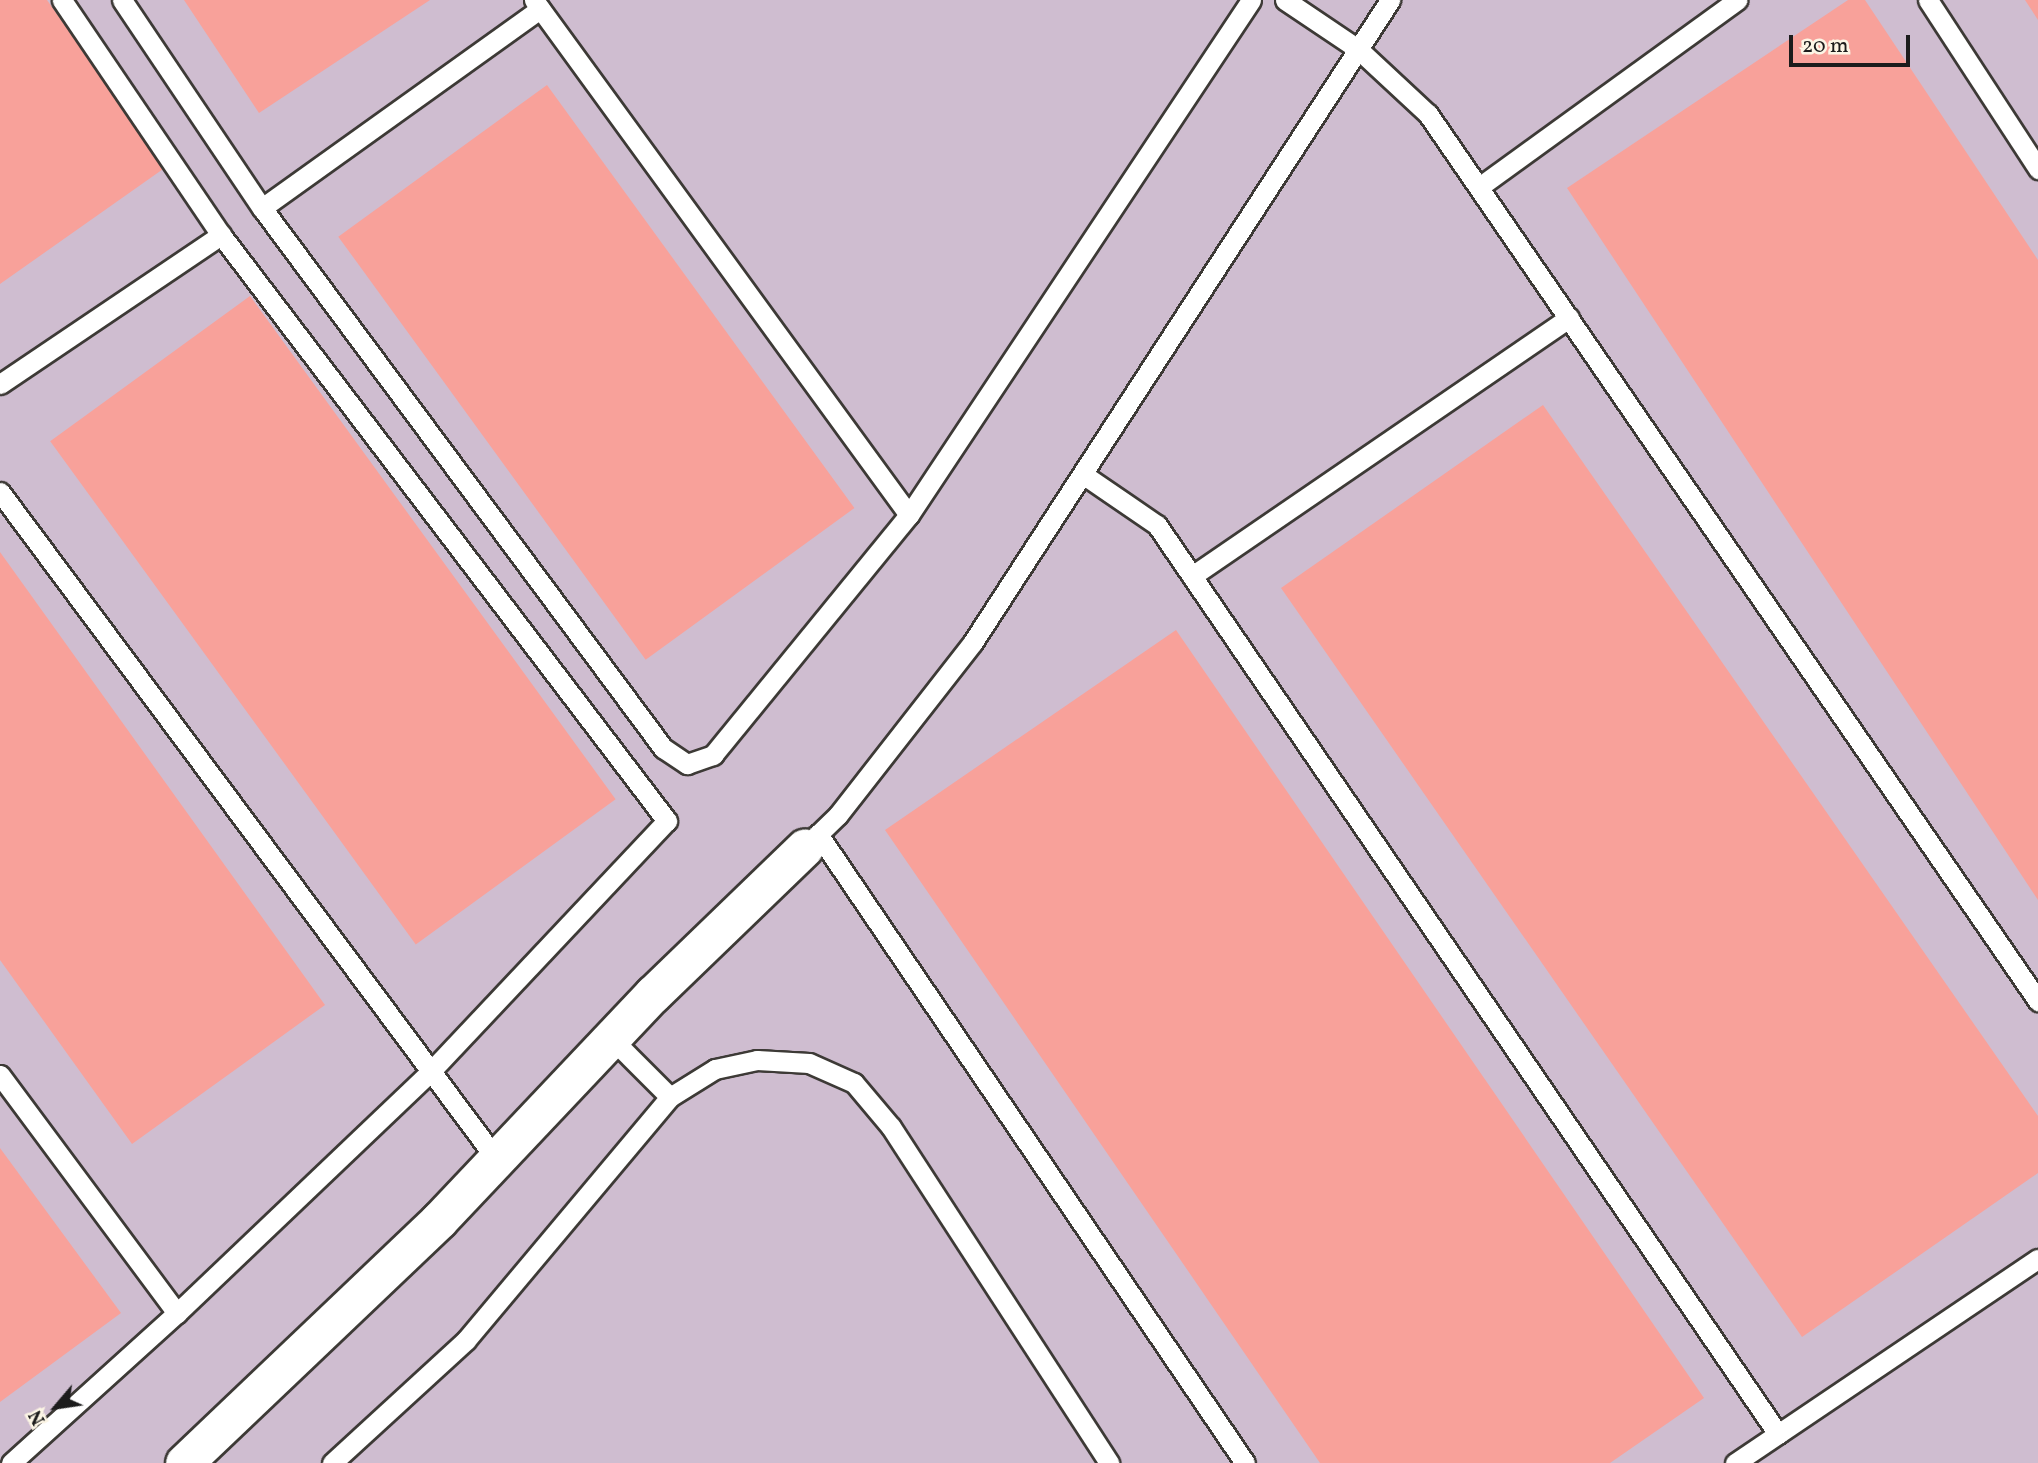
<!DOCTYPE html>
<style>
body{margin:0}
#map{position:relative;width:2038px;height:1463px;overflow:hidden;background:#f5e2c6;font-family:Vollkorn,serif}
div>[style]{position:absolute}
.industrial>*{inset:0;background:#cfbdd0;transform-origin:0 0}
.building>*{inset:0;background:#f8a19a;transform-origin:0 0}
.roads{filter:drop-shadow(2px 0 #3d3a36) drop-shadow(-2px 0 #3d3a36) drop-shadow(0 2px #3d3a36) drop-shadow(0 -2px #3d3a36)}
.service>*{height:19px;margin:-9.5px;padding:0 9.5px;transform-origin:9.5px;border-radius:9.5px;background:#fff}
.minor>*{height:37px;margin:-18.5px;padding:0 18.5px;transform-origin:18.5px;border-radius:18.5px;background:#fff}
span{translate:-50% -50%;white-space:nowrap;text-align:center;line-height:1.15;-webkit-text-stroke:5px #fcf5e5;paint-order:stroke}
.north{position:absolute;left:21px;top:1372px;width:70px;height:70px;-webkit-text-stroke:5px #fcf5e5;paint-order:stroke;rotate:241deg;font-size:19px;font-weight:700;line-height:28px;text-align:center;color:#1c1c1c}
.north::after{content:'';display:block;margin:auto;width:24px;height:32px;background:#1c1c1c;clip-path:polygon(50% 0,100% 100%,50% 72%,0 100%)}
.scale{position:absolute;left:1789px;top:35px;width:121px;height:32px;box-sizing:border-box;border:4px solid #1c1c1c;border-top:0;padding-left:9px;font-size:21px;line-height:24px;white-space:nowrap;color:#1c1c1c;-webkit-text-stroke:5px #fcf5e5;paint-order:stroke}
</style>
<div id="map">
<div class="industrial">
<div style="left:0;top:0;width:2038px;height:1463px"></div>
</div>
<div class="building">
<div style="clip-path:polygon(0 0,47px 0,166px 167px,0 284px)"></div>
<div style="clip-path:polygon(184px 0,430px 0,259px 113px)"></div>
<div style="clip-path:polygon(1848px 0,1865px 0,2038px 260px,2038px 900px,1567px 188px)"></div>
<div style="clip-path:polygon(2025px 0,2038px 0,2038px 20px)"></div>
<div style="left:547px;top:85px;width:523px;height:258px;rotate:54deg"></div>
<div style="left:250px;top:296px;width:622px;height:247px;rotate:54deg"></div>
<div style="clip-path:polygon(1543px 405px,2038px 1116px,2038px 1173px,1802px 1337px,1281px 588px)"></div>
<div style="clip-path:polygon(0 552px,325px 1005px,132px 1144px,0 960px)"></div>
<div style="clip-path:polygon(1176px 630px,1704px 1398px,1610px 1463px,1320px 1463px,885px 830px)"></div>
<div style="clip-path:polygon(0 1148px,121px 1313px,0 1402px)"></div>
</div>
<div class="roads">
<div class="service">
<div style="left:122px;top:0;width:251px;rotate:56.1deg"></div>
<div style="left:262px;top:208px;width:673px;rotate:53.4deg"></div>
<div style="left:663px;top:748px;width:29px;rotate:34deg"></div>
<div style="left:687px;top:764px;width:28px;rotate:-19deg"></div>
<div style="left:713px;top:755px;width:310px;rotate:-50.8deg"></div>
<div style="left:909px;top:515px;width:618px;rotate:-56.41deg"></div>
<div style="left:534px;top:0;width:637px;rotate:53.94deg"></div>
<div style="left:1285px;top:0;width:88px;rotate:33.9deg"></div>
<div style="left:1358px;top:49px;width:96px;rotate:42.9deg"></div>
<div style="left:1428px;top:114px;width:1077px;rotate:55.48deg"></div>
<div style="left:1928px;top:0;width:202px;rotate:56.9deg"></div>
<div style="left:1479px;top:187px;width:319px;rotate:-35.9deg"></div>
<div style="left:262px;top:208px;width:342px;rotate:-35.6deg"></div>
<div style="left:0;top:384px;width:267px;rotate:-34deg"></div>
<div style="left:1084px;top:475px;width:88px;rotate:34.4deg"></div>
<div style="left:1157px;top:525px;width:1101px;rotate:55.66deg"></div>
<div style="left:0;top:492px;width:833px;rotate:53.35deg"></div>
<div style="left:1192px;top:576px;width:457px;rotate:-34.4deg"></div>
<div style="left:818px;top:834px;width:760px;rotate:55.83deg"></div>
<div style="left:805px;top:847px;width:46px;rotate:-44.1deg"></div>
<div style="left:838px;top:815px;width:219px;rotate:-52deg"></div>
<div style="left:973px;top:642px;width:766px;rotate:-56.99deg"></div>
<div style="left:612px;top:1039px;width:82px;rotate:45deg"></div>
<div style="left:0;top:1075px;width:297px;rotate:53.4deg"></div>
<div style="left:11px;top:1463px;width:224px;rotate:-42.1deg"></div>
<div style="left:177px;top:1313px;width:351px;rotate:-43.6deg"></div>
<div style="left:431px;top:1071px;width:344px;rotate:-46.7deg"></div>
<div style="left:667px;top:821px;width:736px;rotate:-127.27deg"></div>
<div style="left:221px;top:235px;width:284px;rotate:-124.1deg"></div>
<div style="left:332px;top:1463px;width:182px;rotate:-42.5deg"></div>
<div style="left:466px;top:1340px;width:317px;rotate:-50deg"></div>
<div style="left:670px;top:1097px;width:53px;rotate:-31.9deg"></div>
<div style="left:715px;top:1069px;width:43px;rotate:-12.1deg"></div>
<div style="left:757px;top:1060px;width:52px;rotate:3.3deg"></div>
<div style="left:809px;top:1063px;width:49px;rotate:24deg"></div>
<div style="left:854px;top:1083px;width:57px;rotate:49.9deg"></div>
<div style="left:891px;top:1127px;width:401px;rotate:57deg"></div>
<div style="left:1735px;top:1463px;width:365px;rotate:-34deg"></div>
</div>
<div class="minor">
<div style="left:184px;top:1463px;width:352px;rotate:-43.6deg"></div>
<div style="left:439px;top:1220px;width:311px;rotate:-46.6deg"></div>
<div style="left:653px;top:994px;width:211px;rotate:-44deg"></div>
</div>
</div>
<div class="north">N</div>
<div class="scale">20 m</div>
</div>
